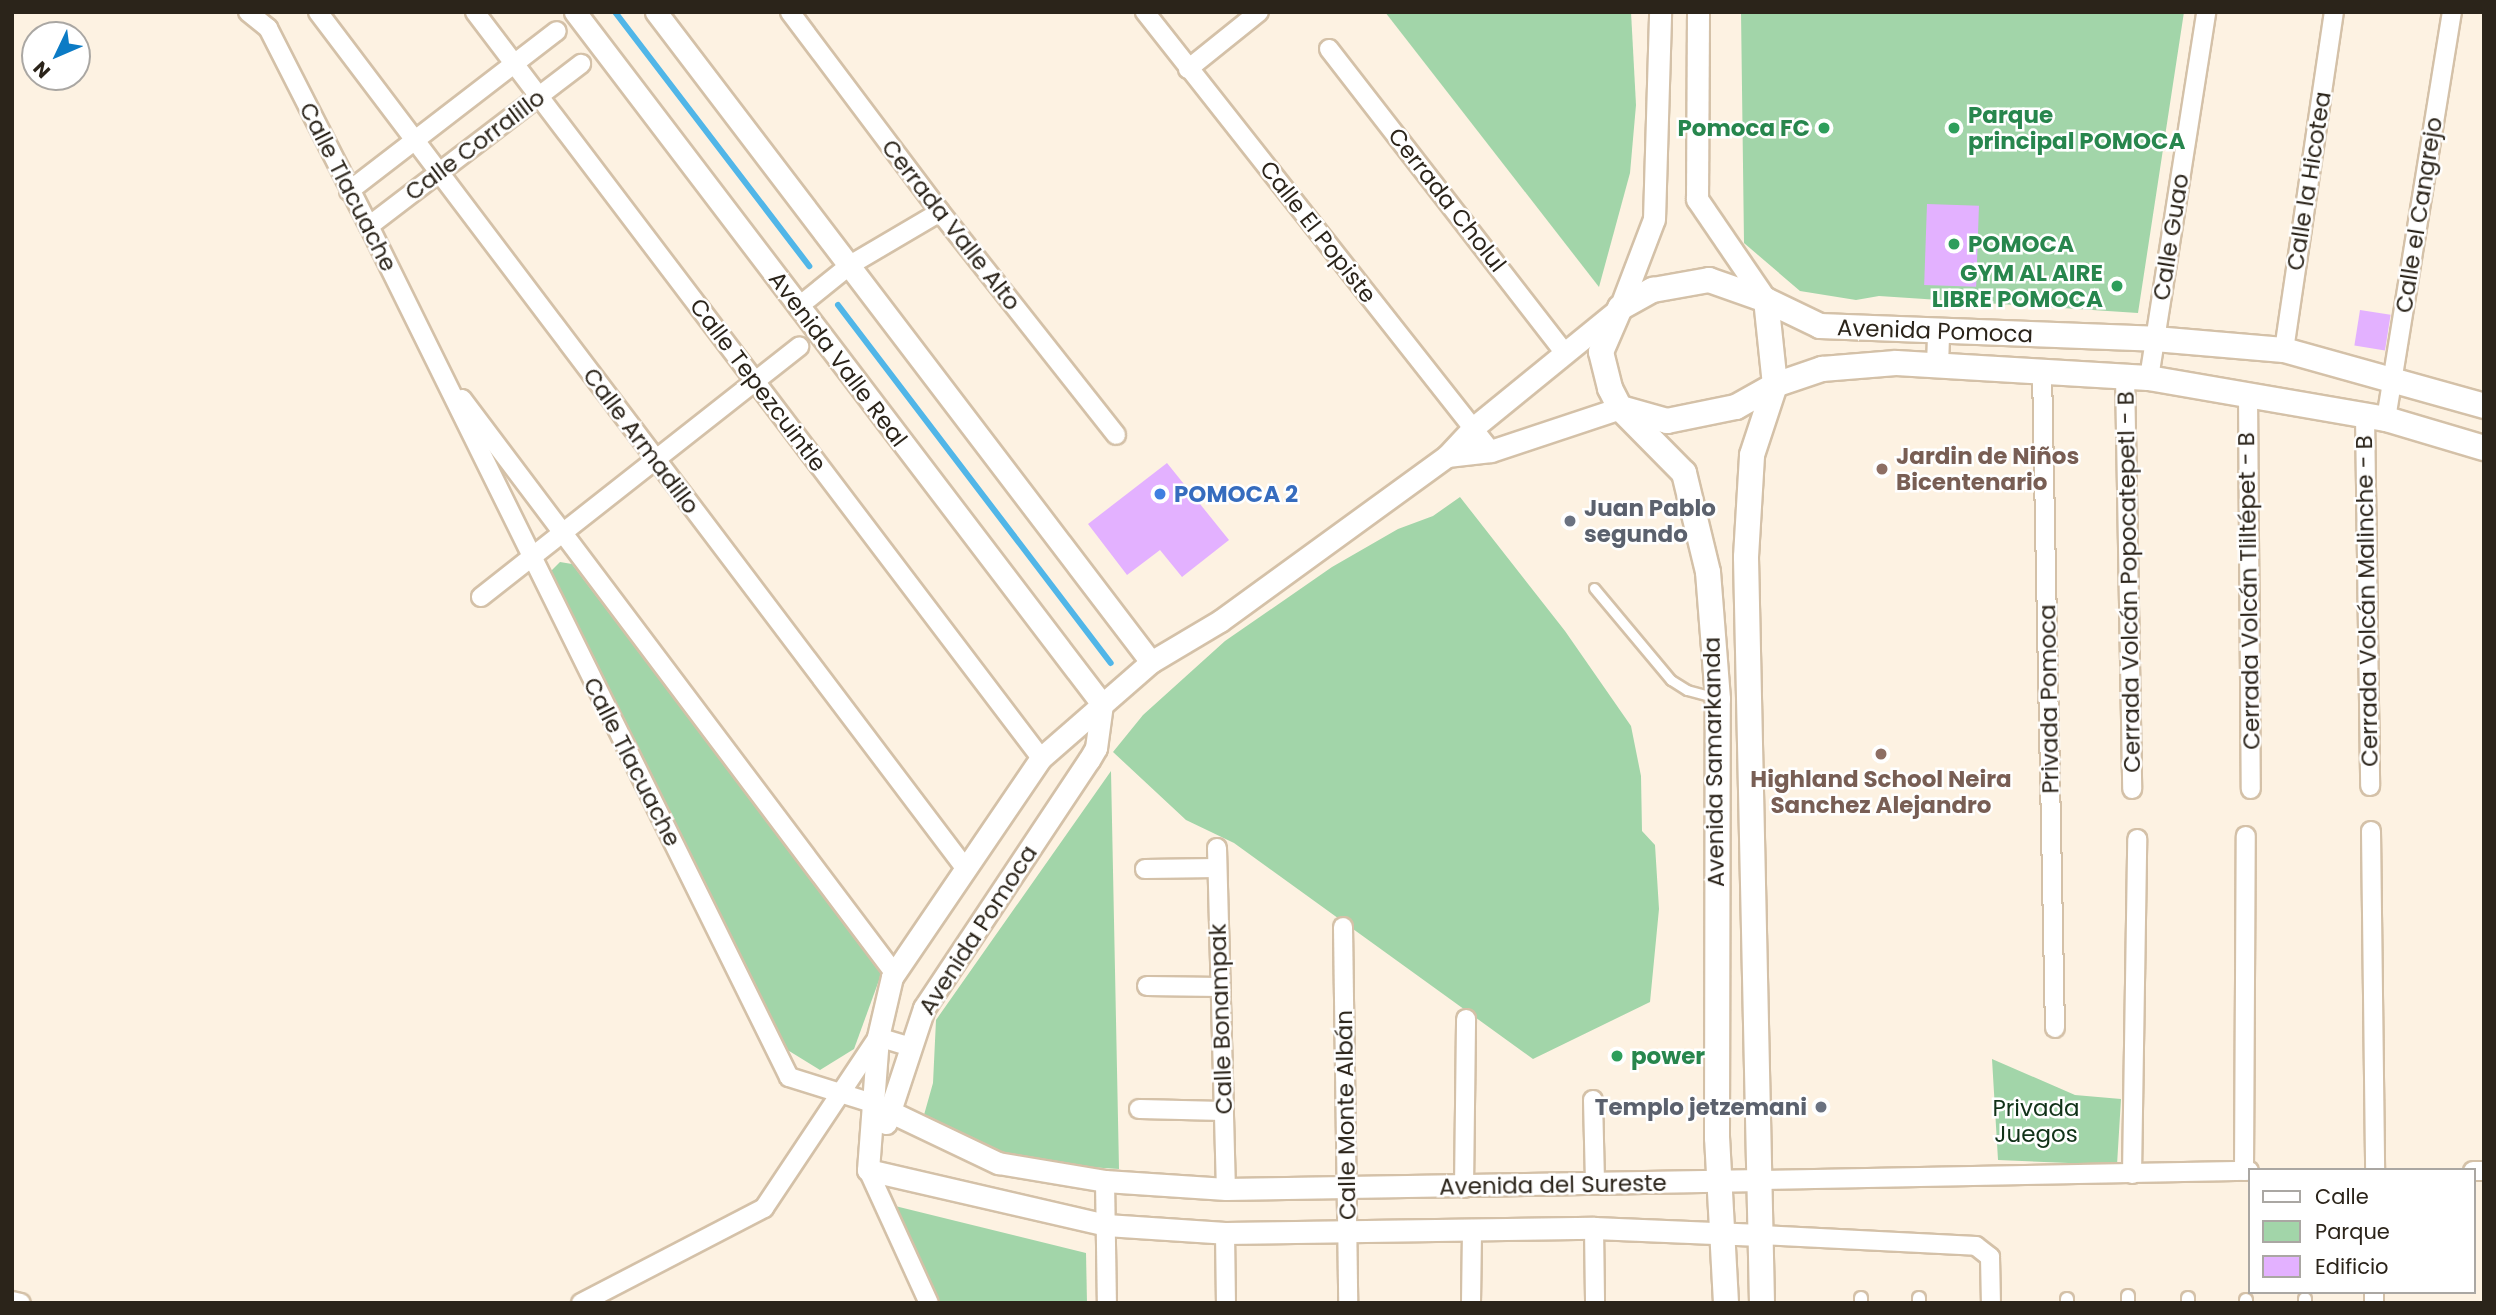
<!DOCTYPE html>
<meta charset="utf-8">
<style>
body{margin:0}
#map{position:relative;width:2496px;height:1315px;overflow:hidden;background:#fdf2e2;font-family:Poppins,sans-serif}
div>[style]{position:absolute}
.green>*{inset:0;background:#a2d5a9}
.stream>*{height:6px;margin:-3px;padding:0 3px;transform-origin:3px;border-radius:3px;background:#51b6e8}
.building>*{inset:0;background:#e3b1ff;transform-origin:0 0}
.roads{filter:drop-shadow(2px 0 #d4c1a8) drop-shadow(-2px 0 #d4c1a8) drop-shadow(0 2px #d4c1a8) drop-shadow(0 -2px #d4c1a8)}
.service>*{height:9px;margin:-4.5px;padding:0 4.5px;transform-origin:4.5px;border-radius:4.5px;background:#fff}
.pedestrian>*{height:12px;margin:-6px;padding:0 6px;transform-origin:6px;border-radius:6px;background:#fff}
.minor>*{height:18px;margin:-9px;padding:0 9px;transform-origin:9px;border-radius:9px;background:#fff}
.tertiary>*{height:21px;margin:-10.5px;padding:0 10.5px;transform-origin:10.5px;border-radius:10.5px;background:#fff}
.secondary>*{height:24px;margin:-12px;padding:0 12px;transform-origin:12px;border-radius:12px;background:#fff}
.dots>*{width:19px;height:19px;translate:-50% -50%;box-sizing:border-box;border:4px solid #fff;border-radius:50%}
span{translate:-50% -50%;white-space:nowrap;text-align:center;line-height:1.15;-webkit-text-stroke:5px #fff;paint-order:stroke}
.leisure-label{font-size:23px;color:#27864d;font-weight:700}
.left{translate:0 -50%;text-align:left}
.right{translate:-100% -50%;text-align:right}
.street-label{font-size:23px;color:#2b241a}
.education-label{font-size:23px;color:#785e54;font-weight:700}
.shop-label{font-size:23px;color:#366cbe;font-weight:700}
.worship-label{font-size:23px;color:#5b616d;font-weight:700}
.park-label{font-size:23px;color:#113218}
.frame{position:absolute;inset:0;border:14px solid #2b241a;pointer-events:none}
.legend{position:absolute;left:2248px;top:1168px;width:228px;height:126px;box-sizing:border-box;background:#fff;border:2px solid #aaa7a3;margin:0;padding:9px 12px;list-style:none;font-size:21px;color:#2b241a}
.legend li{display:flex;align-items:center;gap:14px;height:35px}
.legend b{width:35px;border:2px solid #aaa7a3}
.north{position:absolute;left:21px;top:21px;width:70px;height:70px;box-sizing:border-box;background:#fff;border:2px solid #aaa7a3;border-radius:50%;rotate:226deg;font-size:19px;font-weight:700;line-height:28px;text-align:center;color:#2b241a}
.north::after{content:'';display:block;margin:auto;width:24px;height:32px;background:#0c7bc5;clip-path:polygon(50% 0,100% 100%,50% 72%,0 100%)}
</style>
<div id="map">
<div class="green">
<div style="clip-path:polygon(1385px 12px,1631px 12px,1636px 105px,1630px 173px,1599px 287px)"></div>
<div style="clip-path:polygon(1741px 12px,2184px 12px,2138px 313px,1879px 296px,1856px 300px,1800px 291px,1744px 243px)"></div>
<div style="clip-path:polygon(1460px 497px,1565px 631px,1631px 726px,1641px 776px,1642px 831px,1655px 845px,1659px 909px,1650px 1002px,1533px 1059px,1234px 843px,1186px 820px,1113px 752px,1143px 715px,1225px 641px,1332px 567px,1398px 529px,1433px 516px)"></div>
<div style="clip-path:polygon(560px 562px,572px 564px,882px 972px,854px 1049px,820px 1070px,781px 1046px,552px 581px,550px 572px)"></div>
<div style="clip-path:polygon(1111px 771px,1119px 1169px,999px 1161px,922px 1122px,933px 1083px,936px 1020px)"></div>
<div style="clip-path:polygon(1992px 1059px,2075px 1095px,2121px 1099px,2117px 1165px,1998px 1160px)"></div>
<div style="clip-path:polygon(891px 1205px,1086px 1253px,1087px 1303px,937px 1303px)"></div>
</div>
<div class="stream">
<div style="left:615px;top:12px;width:320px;rotate:52.6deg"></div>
<div style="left:838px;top:305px;width:450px;rotate:52.7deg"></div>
</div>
<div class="building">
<div style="left:1927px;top:204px;width:52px;height:81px;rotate:2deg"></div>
<div style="left:2360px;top:310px;width:31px;height:36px;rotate:9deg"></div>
<div style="clip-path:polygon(1167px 463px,1229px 540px,1182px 577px,1160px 550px,1127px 575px,1088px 524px)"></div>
</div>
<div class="roads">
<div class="service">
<div style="left:1594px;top:588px;width:120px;rotate:50.1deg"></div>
<div style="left:1671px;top:680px;width:19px;rotate:32deg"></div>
<div style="left:1687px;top:690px;width:30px;rotate:15deg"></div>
</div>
<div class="pedestrian">
<div style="left:2128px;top:1296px;width:7px;rotate:90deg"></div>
<div style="left:1861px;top:1298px;width:5px;rotate:90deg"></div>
<div style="left:1919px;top:1298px;width:5px;rotate:90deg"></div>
<div style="left:2188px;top:1298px;width:5px;rotate:90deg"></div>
<div style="left:2067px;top:1299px;width:4px;rotate:90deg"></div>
<div style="left:2305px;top:1299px;width:4px;rotate:90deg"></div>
<div style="left:2246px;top:1300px;width:3px;rotate:90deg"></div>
</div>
<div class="minor">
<div style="left:248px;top:12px;width:26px;rotate:39deg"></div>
<div style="left:268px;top:28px;width:222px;rotate:63deg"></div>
<div style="left:369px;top:226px;width:949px;rotate:63.73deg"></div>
<div style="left:789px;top:1077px;width:87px;rotate:17.4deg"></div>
<div style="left:318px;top:12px;width:1074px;rotate:52.91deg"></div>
<div style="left:475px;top:12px;width:936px;rotate:52.81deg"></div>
<div style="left:790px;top:12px;width:250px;rotate:53.1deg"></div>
<div style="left:940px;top:212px;width:284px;rotate:51.7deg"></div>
<div style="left:1145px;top:12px;width:559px;rotate:51.76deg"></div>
<div style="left:1329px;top:49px;width:383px;rotate:52.2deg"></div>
<div style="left:1188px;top:69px;width:91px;rotate:-38.8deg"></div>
<div style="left:349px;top:191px;width:262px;rotate:-37.6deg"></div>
<div style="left:369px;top:226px;width:267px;rotate:-37.4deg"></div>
<div style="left:798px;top:307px;width:67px;rotate:-38.9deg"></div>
<div style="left:850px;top:265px;width:104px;rotate:-30.5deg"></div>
<div style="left:2284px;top:350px;width:342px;rotate:-81.6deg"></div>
<div style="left:2042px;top:371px;width:657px;rotate:88.87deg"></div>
<div style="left:2125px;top:375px;width:414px;rotate:89deg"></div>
<div style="left:2149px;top:378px;width:370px;rotate:-81.1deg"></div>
<div style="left:2248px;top:393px;width:396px;rotate:89.6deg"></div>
<div style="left:462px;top:399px;width:720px;rotate:53.02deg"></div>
<div style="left:2365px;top:415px;width:371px;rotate:89.2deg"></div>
<div style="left:2386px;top:419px;width:412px;rotate:-80.8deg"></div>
<div style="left:481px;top:597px;width:405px;rotate:-38.2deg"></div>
<div style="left:2371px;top:831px;width:339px;rotate:89.3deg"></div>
<div style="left:1217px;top:848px;width:341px;rotate:88.5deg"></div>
<div style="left:1145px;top:869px;width:72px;rotate:-0.8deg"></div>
<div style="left:1343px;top:927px;width:376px;rotate:89.2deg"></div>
<div style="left:1147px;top:986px;width:73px;rotate:0.8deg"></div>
<div style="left:1593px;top:1100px;width:84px;rotate:88.6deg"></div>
<div style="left:1139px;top:1109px;width:85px;rotate:1.3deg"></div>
<div style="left:868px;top:1170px;width:146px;rotate:65.4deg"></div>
<div style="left:2244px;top:1171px;width:335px;rotate:-89.7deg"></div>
<div style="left:2473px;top:1171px;width:11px"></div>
<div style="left:2132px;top:1174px;width:335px;rotate:-89.1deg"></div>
<div style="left:1762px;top:1180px;width:487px;rotate:-1.1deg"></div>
<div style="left:1105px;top:1181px;width:122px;rotate:89.1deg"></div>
<div style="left:1464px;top:1188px;width:169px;rotate:-89.3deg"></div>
<div style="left:1594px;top:1228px;width:75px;rotate:89.2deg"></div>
<div style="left:1225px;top:1233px;width:70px;rotate:89.2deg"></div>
<div style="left:1761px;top:1235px;width:215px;rotate:2.9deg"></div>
<div style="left:1976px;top:1246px;width:18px;rotate:38deg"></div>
<div style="left:1990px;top:1257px;width:46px;rotate:88.8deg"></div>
<div style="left:12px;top:1301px;width:9px;rotate:13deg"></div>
<div style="left:581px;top:1303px;width:206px;rotate:-27.4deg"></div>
<div style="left:764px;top:1208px;width:206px;rotate:-56.3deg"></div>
<div style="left:878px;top:1037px;width:34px;rotate:17deg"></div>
<div style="left:1471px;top:1303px;width:73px;rotate:-89.2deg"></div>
<div style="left:2374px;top:1303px;width:11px;rotate:-90deg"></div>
</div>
<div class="tertiary">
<div style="left:575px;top:12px;width:870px;rotate:52.71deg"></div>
<div style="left:656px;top:12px;width:817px;rotate:52.71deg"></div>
<div style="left:1698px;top:12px;width:187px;rotate:90.3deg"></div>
<div style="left:1697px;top:199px;width:122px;rotate:55.7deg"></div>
<div style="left:1937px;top:365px;width:34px;rotate:-88deg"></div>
<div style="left:1447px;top:456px;width:44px;rotate:-6.5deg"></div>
<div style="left:1491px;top:451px;width:136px;rotate:-18.4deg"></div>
<div style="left:872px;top:1103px;width:140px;rotate:25.5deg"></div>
<div style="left:998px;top:1163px;width:109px;rotate:9.5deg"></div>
<div style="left:1105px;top:1181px;width:121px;rotate:3.8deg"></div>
<div style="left:1226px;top:1189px;width:536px;rotate:-0.96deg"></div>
<div style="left:886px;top:1123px;width:121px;rotate:-71.7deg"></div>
<div style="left:924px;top:1008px;width:298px;rotate:-56.4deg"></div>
<div style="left:1089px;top:760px;width:14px;rotate:-60deg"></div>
<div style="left:1096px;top:748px;width:44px;rotate:-82.2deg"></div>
<div style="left:868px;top:1170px;width:133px;rotate:-85.7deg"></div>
<div style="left:878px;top:1037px;width:62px;rotate:-76.9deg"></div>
<div style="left:892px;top:977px;width:265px;rotate:-55.8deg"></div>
<div style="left:1041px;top:758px;width:146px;rotate:-41.1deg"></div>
<div style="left:1151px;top:662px;width:80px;rotate:-30.7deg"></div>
<div style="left:1220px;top:621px;width:281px;rotate:-36deg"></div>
<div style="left:1447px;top:456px;width:38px;rotate:-47deg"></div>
<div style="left:1473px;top:428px;width:190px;rotate:-39.2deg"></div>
<div style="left:1620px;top:308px;width:95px;rotate:-69.1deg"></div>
<div style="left:1654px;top:219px;width:207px;rotate:-88.3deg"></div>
<div style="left:868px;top:1170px;width:244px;rotate:13deg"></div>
<div style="left:1106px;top:1225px;width:119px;rotate:3.8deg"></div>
<div style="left:1225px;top:1233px;width:369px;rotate:-0.8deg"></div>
<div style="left:1594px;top:1228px;width:167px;rotate:2.4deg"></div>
</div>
<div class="secondary">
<div style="left:1621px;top:408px;width:48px;rotate:15.8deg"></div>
<div style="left:1667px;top:421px;width:70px;rotate:-11.5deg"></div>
<div style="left:1736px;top:407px;width:45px;rotate:-29.4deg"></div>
<div style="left:1775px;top:385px;width:50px;rotate:-18.8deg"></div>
<div style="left:1822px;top:369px;width:74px;rotate:-4.6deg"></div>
<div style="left:1896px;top:363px;width:253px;rotate:3.4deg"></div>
<div style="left:2149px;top:378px;width:241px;rotate:9.8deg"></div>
<div style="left:2386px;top:419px;width:102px;rotate:16.5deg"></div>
<div style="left:1726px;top:1303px;width:165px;rotate:-93.1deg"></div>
<div style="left:1717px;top:1138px;width:439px;rotate:-89.9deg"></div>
<div style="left:1718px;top:699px;width:127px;rotate:-94.5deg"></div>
<div style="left:1708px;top:572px;width:102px;rotate:-103.6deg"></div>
<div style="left:1684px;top:473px;width:91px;rotate:-134.6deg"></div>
<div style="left:1620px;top:408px;width:22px;rotate:-117deg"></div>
<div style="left:1610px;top:388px;width:37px;rotate:-104deg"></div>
<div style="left:1601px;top:352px;width:48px;rotate:-66.6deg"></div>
<div style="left:1620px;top:308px;width:38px;rotate:-29deg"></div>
<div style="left:1653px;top:290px;width:57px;rotate:-10.1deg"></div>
<div style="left:1709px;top:280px;width:60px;rotate:19.3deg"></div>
<div style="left:1766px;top:300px;width:60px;rotate:25.7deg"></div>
<div style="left:1820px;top:326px;width:335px;rotate:2.2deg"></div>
<div style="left:2155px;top:339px;width:129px;rotate:4.9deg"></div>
<div style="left:2284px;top:350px;width:208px;rotate:15.6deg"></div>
<div style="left:1762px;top:1303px;width:746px;rotate:-91.23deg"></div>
<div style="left:1746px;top:557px;width:102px;rotate:-86.6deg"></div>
<div style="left:1752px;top:455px;width:74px;rotate:-71.8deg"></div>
<div style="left:1775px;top:385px;width:85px;rotate:-96deg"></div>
</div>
</div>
<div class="dots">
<div style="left:1824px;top:128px;background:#2e9e5b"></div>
<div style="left:1954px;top:128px;background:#2e9e5b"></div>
<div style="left:1954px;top:244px;background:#2e9e5b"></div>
<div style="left:2117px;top:286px;background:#2e9e5b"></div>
<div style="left:1882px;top:469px;background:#8d6e63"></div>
<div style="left:1160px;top:494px;background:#3f7fe0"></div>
<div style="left:1570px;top:521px;background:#6b7280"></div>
<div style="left:1881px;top:754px;background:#8d6e63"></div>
<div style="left:1617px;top:1056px;background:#2e9e5b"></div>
<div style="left:1821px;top:1107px;background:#6b7280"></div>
</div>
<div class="leisure-label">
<span class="left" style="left:1968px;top:128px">Parque<br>principal POMOCA</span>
<span class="right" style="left:1810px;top:128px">Pomoca FC</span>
<span class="left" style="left:1968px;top:244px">POMOCA</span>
<span class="right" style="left:2103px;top:286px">GYM AL AIRE<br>LIBRE POMOCA</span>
<span class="left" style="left:1631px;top:1056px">power</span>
</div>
<div class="street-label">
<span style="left:475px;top:145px;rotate:-37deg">Calle Corralillo</span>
<span style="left:2309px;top:181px;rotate:-81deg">Calle la Hicotea</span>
<span style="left:348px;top:187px;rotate:63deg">Calle Tlacuache</span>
<span style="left:1447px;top:200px;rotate:52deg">Cerrada Cholul</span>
<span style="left:2419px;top:215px;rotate:-81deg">Calle el Cangrejo</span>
<span style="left:951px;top:225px;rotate:52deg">Cerrada Valle Alto</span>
<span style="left:1318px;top:232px;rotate:52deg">Calle El Popiste</span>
<span style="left:2171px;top:237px;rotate:-81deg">Calle Guao</span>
<span style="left:1935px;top:331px;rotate:2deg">Avenida Pomoca</span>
<span style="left:838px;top:359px;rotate:53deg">Avenida Valle Real</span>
<span style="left:758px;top:385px;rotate:53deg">Calle Tepezcuintle</span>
<span style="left:641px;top:441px;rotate:53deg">Calle Armadillo</span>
<span style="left:2129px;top:582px;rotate:-91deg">Cerrada Volcán Popocatepetl - B</span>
<span style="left:2249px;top:591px;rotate:-91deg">Cerrada Volcán Tliltépet - B</span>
<span style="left:2367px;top:601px;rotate:-91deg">Cerrada Volcán Malinche - B</span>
<span style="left:2049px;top:699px;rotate:-91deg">Privada Pomoca</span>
<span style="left:632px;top:762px;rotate:63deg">Calle Tlacuache</span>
<span style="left:1714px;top:762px;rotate:-91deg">Avenida Samarkanda</span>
<span style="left:978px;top:930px;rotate:-57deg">Avenida Pomoca</span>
<span style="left:1221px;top:1019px;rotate:-92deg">Calle Bonampak</span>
<span style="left:1346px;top:1115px;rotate:-91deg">Calle Monte Albán</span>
<span style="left:1553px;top:1185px;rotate:-1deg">Avenida del Sureste</span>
</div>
<div class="education-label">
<span class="left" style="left:1896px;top:469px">Jardin de Niños<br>Bicentenario</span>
<span style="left:1881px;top:792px">Highland School Neira<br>Sanchez Alejandro</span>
</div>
<div class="shop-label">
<span class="left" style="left:1174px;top:494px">POMOCA 2</span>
</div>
<div class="worship-label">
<span class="left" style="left:1584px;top:521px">Juan Pablo<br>segundo</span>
<span class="right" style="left:1807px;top:1107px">Templo jetzemani</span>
</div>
<div class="park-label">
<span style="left:2036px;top:1121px">Privada<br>Juegos</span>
</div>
<div class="frame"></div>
<ul class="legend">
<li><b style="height:9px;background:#fff"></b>Calle</li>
<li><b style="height:19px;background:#a2d5a9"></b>Parque</li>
<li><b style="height:19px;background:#e3b1ff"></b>Edificio</li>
</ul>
<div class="north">N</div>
</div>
